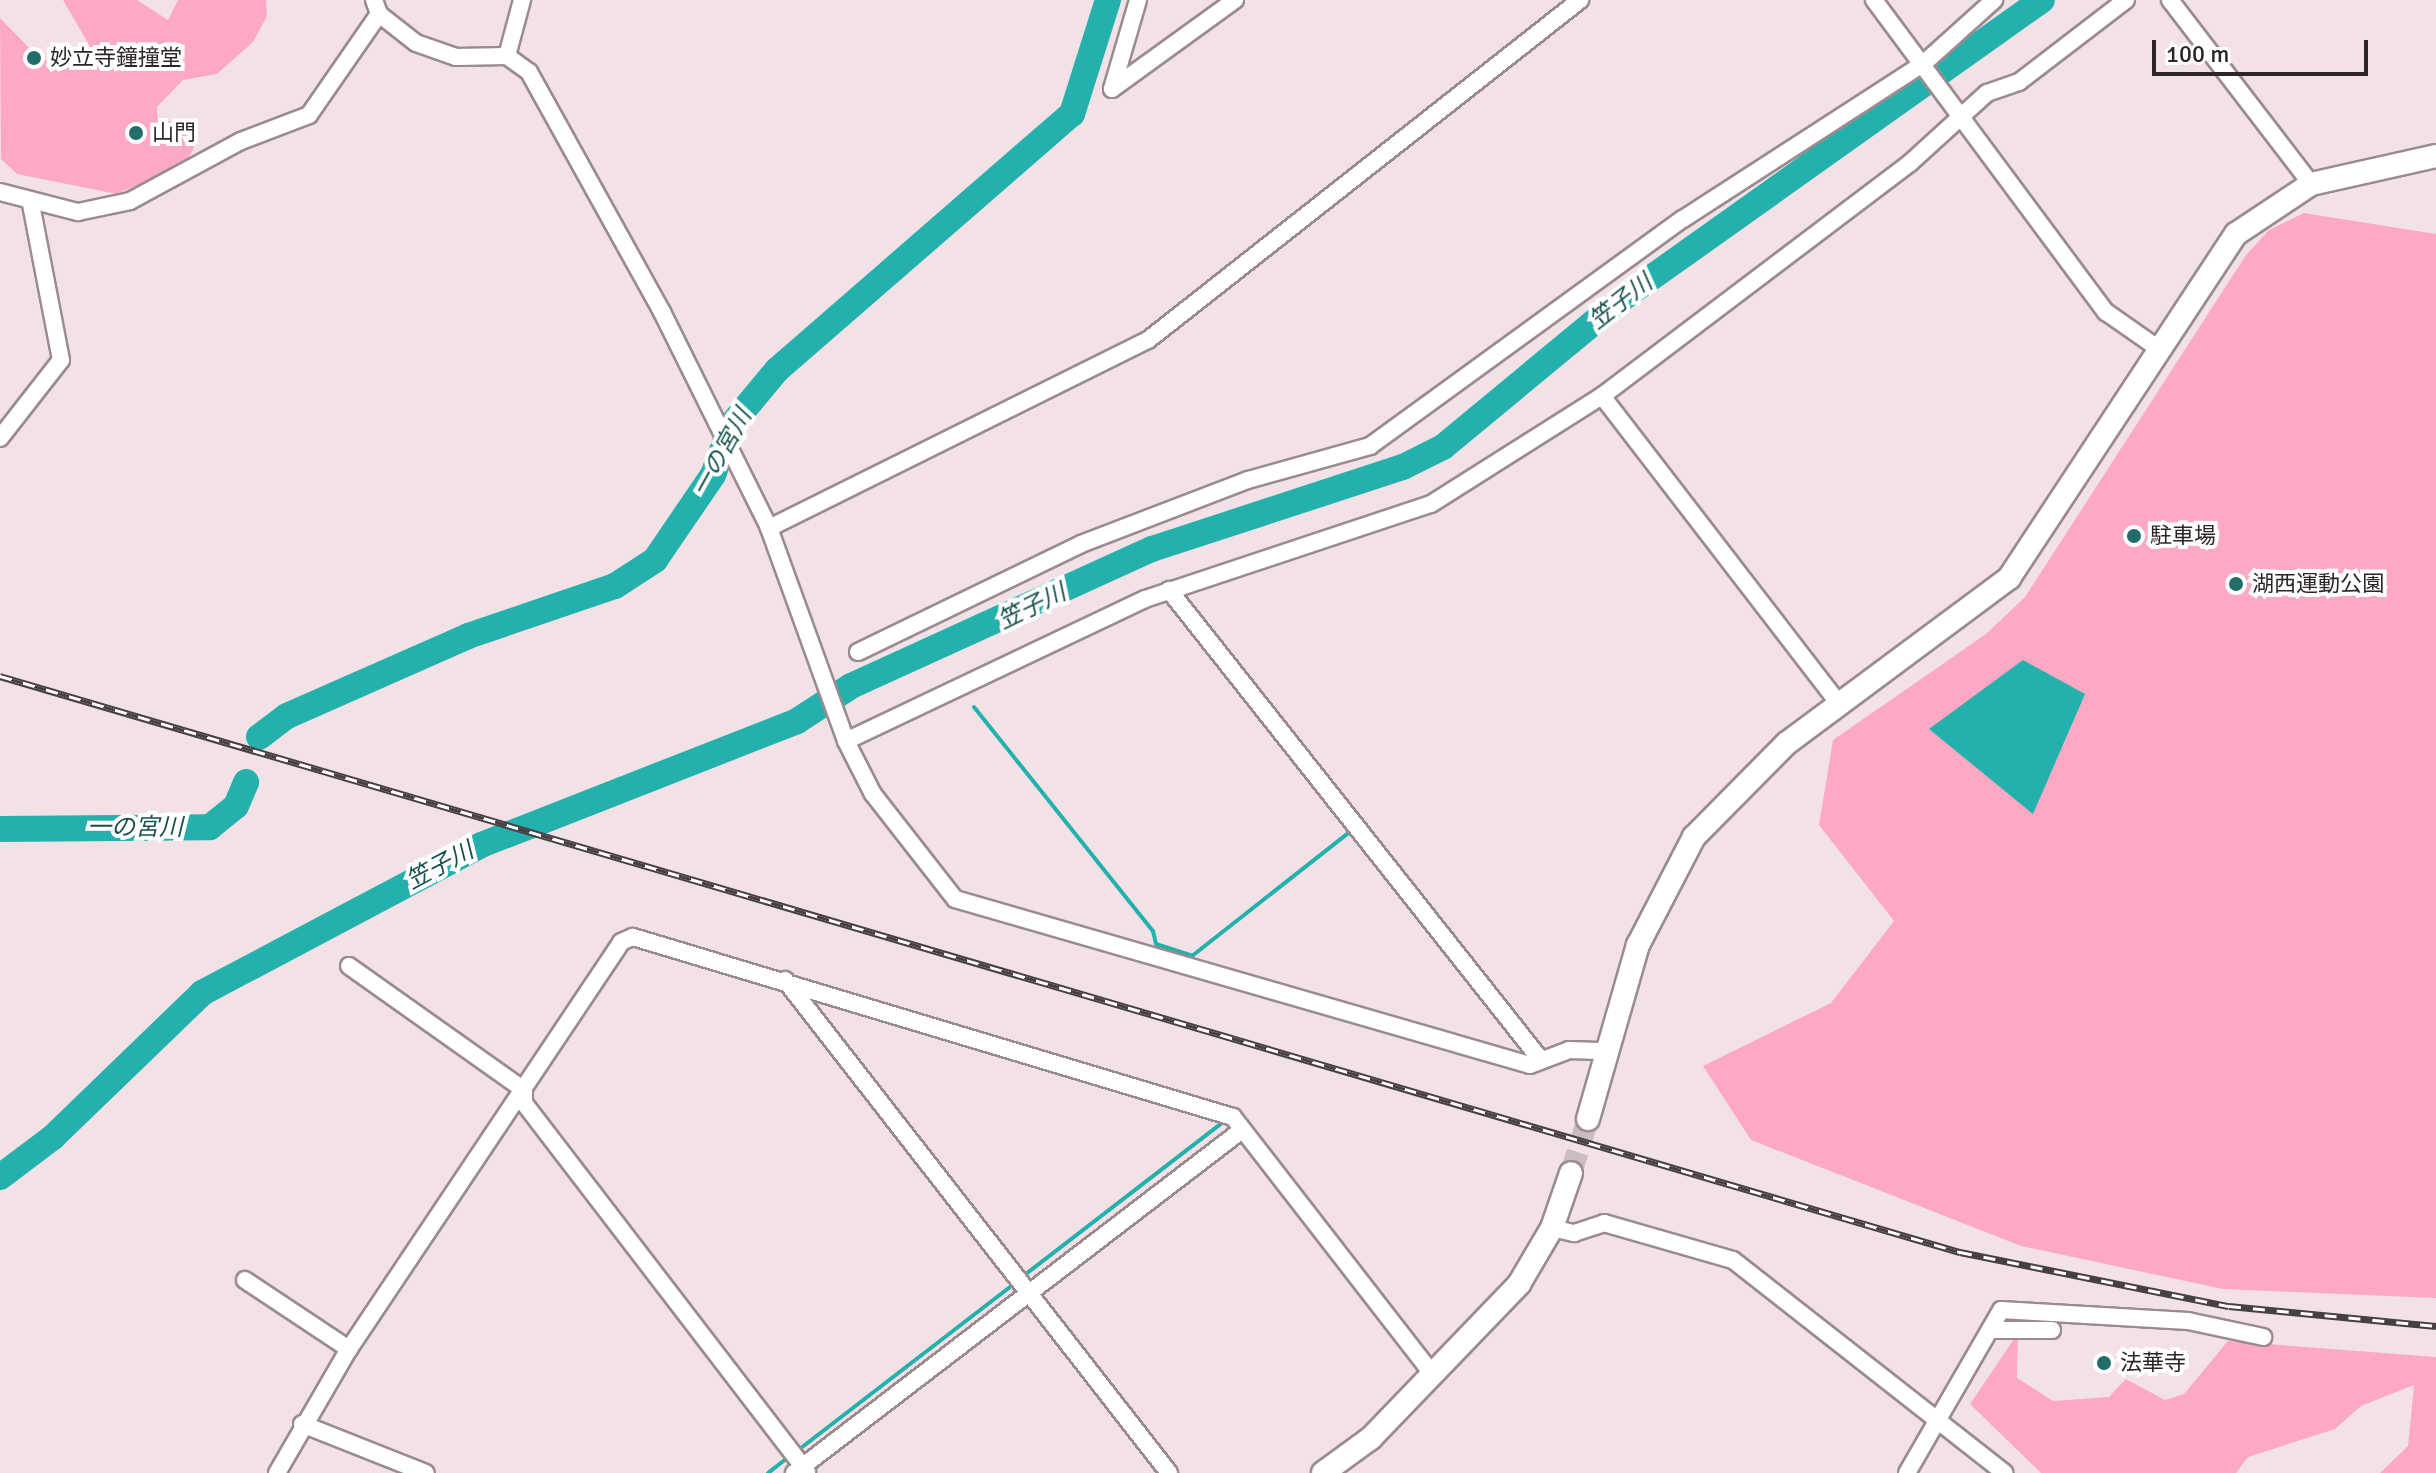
<!DOCTYPE html>
<meta charset="utf-8">
<style>
body{margin:0}
#map{position:relative;width:2436px;height:1473px;overflow:hidden;background:#f2e2e6;font-family:Signika,"Noto Sans JP",sans-serif}
div>[style]{position:absolute}
.green>*{inset:0;background:#fda9c4}
.water>*{inset:0;background:#24b1ad}
.stream>*{height:4px;margin:-2px;padding:0 2px;transform-origin:2px;border-radius:2px;background:#24b1ad}
.river>*{height:26px;margin:-13px;padding:0 13px;transform-origin:13px;border-radius:13px;background:#24b1ad}
.secondary-tunnel>*{height:22px;margin-top:-11px;transform-origin:0;background:repeating-linear-gradient(90deg,#cabcc0 0 22px,transparent 0 33px)}
.roads{filter:drop-shadow(2px 0 #9a8b8f) drop-shadow(-2px 0 #9a8b8f) drop-shadow(0 2px #9a8b8f) drop-shadow(0 -2px #9a8b8f)}
.street>*{height:16px;margin:-8px;padding:0 8px;transform-origin:8px;border-radius:8px;background:#fff}
.secondary>*{height:22px;margin:-11px;padding:0 11px;transform-origin:11px;border-radius:11px;background:#fff}
.rail>*{height:7px;margin-top:-3.5px;transform-origin:0;background:repeating-linear-gradient(90deg,#fff 0 12px,#473f42 0 24px);box-sizing:border-box;border-block:2px solid #473f42}
.dots>*{width:22px;height:22px;translate:-50% -50%;box-sizing:border-box;border:4px solid #fff;border-radius:50%}
span{translate:-50% -50%;white-space:nowrap;text-align:center;line-height:1.15;-webkit-text-stroke:8px #fff;paint-order:stroke}
.poi-label{font-size:22px;color:#2c2628}
.left{translate:0 -50%;text-align:left}
.water-label{font-size:24px;color:#174f4d;font-style:italic}
.scale{position:absolute;left:2152px;top:40px;width:216px;height:36px;box-sizing:border-box;border:4px solid #2c2628;border-top:0;padding-left:10px;font-size:24px;line-height:28px;white-space:nowrap;color:#2c2628;-webkit-text-stroke:6px #fff;paint-order:stroke}
</style>
<div id="map">
<div class="green">
<div style="clip-path:polygon(63px 0,137px 0,168px 20px,178px 0,266px 0,267px 16px,253px 42px,217px 74px,183px 80px,157px 107px,158px 121px,178px 122px,194px 148px,185px 164px,117px 194px,17px 174px,1px 159px,0 18px,40px 59px,77px 60px,93px 52px)"></div>
<div style="clip-path:polygon(2304px 213px,2436px 234px,2436px 1298px,2223px 1289px,2021px 1246px,1751px 1140px,1703px 1066px,1831px 1003px,1894px 921px,1819px 825px,1833px 740px,1986px 634px,2025px 597px,2246px 255px,2269px 230px)"></div>
<div style="clip-path:polygon(2018px 1333px,2017px 1378px,2053px 1401px,2109px 1397px,2126px 1379px,2165px 1400px,2184px 1394px,2228px 1341px,2436px 1357px,2436px 1473px,2380px 1473px,2408px 1446px,2414px 1385px,2361px 1406px,2335px 1429px,2248px 1457px,2236px 1473px,2041px 1473px,1970px 1404px)"></div>
</div>
<div class="water">
<div style="clip-path:polygon(2023px 660px,2085px 694px,2033px 814px,1929px 729px)"></div>
</div>
<div class="stream">
<div style="left:974px;top:707px;width:287px;rotate:51.4deg"></div>
<div style="left:1153px;top:931px;width:13px;rotate:77deg"></div>
<div style="left:1156px;top:944px;width:38px;rotate:18deg"></div>
<div style="left:1192px;top:956px;width:204px;rotate:-38.2deg"></div>
<div style="left:1022px;top:1277px;width:257px;rotate:-37.6deg"></div>
<div style="left:797px;top:1451px;width:275px;rotate:-37.6deg"></div>
<div style="left:768px;top:1473px;width:28px;rotate:-38deg"></div>
</div>
<div class="river">
<div style="left:259px;top:737px;width:35px;rotate:-37deg"></div>
<div style="left:287px;top:716px;width:198px;rotate:-23.8deg"></div>
<div style="left:468px;top:636px;width:155px;rotate:-18.8deg"></div>
<div style="left:615px;top:586px;width:48px;rotate:-33deg"></div>
<div style="left:655px;top:560px;width:103px;rotate:-55.7deg"></div>
<div style="left:713px;top:475px;width:54px;rotate:-69.6deg"></div>
<div style="left:732px;top:424px;width:70px;rotate:-50.2deg"></div>
<div style="left:777px;top:370px;width:391px;rotate:-41deg"></div>
<div style="left:1072px;top:114px;width:120px;rotate:-72.5deg"></div>
<div style="left:0;top:829px;width:210px;rotate:-0.5deg"></div>
<div style="left:210px;top:827px;width:33px;rotate:-39deg"></div>
<div style="left:236px;top:806px;width:26px;rotate:-67deg"></div>
<div style="left:0;top:1177px;width:65px;rotate:-36.9deg"></div>
<div style="left:52px;top:1138px;width:209px;rotate:-44deg"></div>
<div style="left:202px;top:993px;width:316px;rotate:-27.9deg"></div>
<div style="left:481px;top:845px;width:339px;rotate:-21.4deg"></div>
<div style="left:797px;top:721px;width:64px;rotate:-32.9deg"></div>
<div style="left:851px;top:686px;width:331px;rotate:-24.5deg"></div>
<div style="left:1152px;top:549px;width:264px;rotate:-18.1deg"></div>
<div style="left:1403px;top:467px;width:45px;rotate:-26.6deg"></div>
<div style="left:1443px;top:447px;width:239px;rotate:-39.6deg"></div>
<div style="left:1627px;top:295px;width:509px;rotate:-35.41deg"></div>
</div>
<div class="secondary-tunnel">
<div style="left:1571px;top:1173px;width:57px;rotate:-72.5deg"></div>
</div>
<div class="roads">
<div class="street">
<div style="left:374px;top:0;width:15px;rotate:70deg"></div>
<div style="left:379px;top:14px;width:47px;rotate:38.1deg"></div>
<div style="left:416px;top:43px;width:42px;rotate:19.3deg"></div>
<div style="left:456px;top:57px;width:51px;rotate:-1.1deg"></div>
<div style="left:507px;top:56px;width:27px;rotate:36deg"></div>
<div style="left:529px;top:72px;width:274px;rotate:61deg"></div>
<div style="left:662px;top:312px;width:241px;rotate:63.6deg"></div>
<div style="left:769px;top:528px;width:226px;rotate:70.1deg"></div>
<div style="left:846px;top:741px;width:59px;rotate:63deg"></div>
<div style="left:873px;top:794px;width:133px;rotate:52deg"></div>
<div style="left:955px;top:899px;width:598px;rotate:16.1deg"></div>
<div style="left:1530px;top:1065px;width:42px;rotate:-21deg"></div>
<div style="left:1569px;top:1050px;width:38px;rotate:2deg"></div>
<div style="left:1874px;top:0;width:389px;rotate:53.4deg"></div>
<div style="left:2106px;top:312px;width:68px;rotate:34.9deg"></div>
<div style="left:2170px;top:0;width:232px;rotate:52.5deg"></div>
<div style="left:507px;top:56px;width:58px;rotate:-75deg"></div>
<div style="left:1112px;top:89px;width:152px;rotate:-35.9deg"></div>
<div style="left:1112px;top:89px;width:93px;rotate:-73.7deg"></div>
<div style="left:0;top:192px;width:81px;rotate:14.4deg"></div>
<div style="left:78px;top:212px;width:53px;rotate:-11.9deg"></div>
<div style="left:130px;top:201px;width:126px;rotate:-28.4deg"></div>
<div style="left:241px;top:141px;width:73px;rotate:-20.9deg"></div>
<div style="left:309px;top:115px;width:123px;rotate:-55.3deg"></div>
<div style="left:1602px;top:396px;width:390px;rotate:52.4deg"></div>
<div style="left:0;top:438px;width:99px;rotate:-52deg"></div>
<div style="left:61px;top:360px;width:159px;rotate:-100.9deg"></div>
<div style="left:769px;top:528px;width:423px;rotate:-26.4deg"></div>
<div style="left:1148px;top:340px;width:550px;rotate:-38.2deg"></div>
<div style="left:1169px;top:590px;width:598px;rotate:51.65deg"></div>
<div style="left:858px;top:652px;width:248px;rotate:-25.8deg"></div>
<div style="left:1081px;top:544px;width:179px;rotate:-21deg"></div>
<div style="left:1248px;top:480px;width:127px;rotate:-15.6deg"></div>
<div style="left:1370px;top:446px;width:387px;rotate:-36deg"></div>
<div style="left:1683px;top:219px;width:286px;rotate:-32.9deg"></div>
<div style="left:1923px;top:64px;width:96px;rotate:-42deg"></div>
<div style="left:846px;top:741px;width:331px;rotate:-25.4deg"></div>
<div style="left:1145px;top:599px;width:301px;rotate:-18.4deg"></div>
<div style="left:1431px;top:504px;width:202px;rotate:-32.3deg"></div>
<div style="left:1602px;top:396px;width:386px;rotate:-37.1deg"></div>
<div style="left:1910px;top:163px;width:104px;rotate:-42.3deg"></div>
<div style="left:1987px;top:93px;width:34px;rotate:-19deg"></div>
<div style="left:2019px;top:82px;width:135px;rotate:-37.5deg"></div>
<div style="left:349px;top:966px;width:214px;rotate:35.3deg"></div>
<div style="left:785px;top:980px;width:625px;rotate:52.08deg"></div>
<div style="left:524px;top:1090px;width:13px;rotate:90deg"></div>
<div style="left:524px;top:1103px;width:465px;rotate:52.5deg"></div>
<div style="left:1552px;top:1228px;width:23px;rotate:13deg"></div>
<div style="left:1574px;top:1233px;width:32px;rotate:-18deg"></div>
<div style="left:1604px;top:1223px;width:134px;rotate:16deg"></div>
<div style="left:1733px;top:1260px;width:345px;rotate:38.1deg"></div>
<div style="left:245px;top:1280px;width:125px;rotate:33.6deg"></div>
<div style="left:1991px;top:1330px;width:61px"></div>
<div style="left:302px;top:1424px;width:133px;rotate:21.6deg"></div>
<div style="left:277px;top:1473px;width:143px;rotate:-59.9deg"></div>
<div style="left:349px;top:1349px;width:490px;rotate:-56.2deg"></div>
<div style="left:621px;top:942px;width:13px;rotate:-23deg"></div>
<div style="left:633px;top:937px;width:626px;rotate:16.7deg"></div>
<div style="left:1233px;top:1117px;width:326px;rotate:52.2deg"></div>
<div style="left:794px;top:1473px;width:564px;rotate:-37.44deg"></div>
<div style="left:1907px;top:1473px;width:188px;rotate:-60deg"></div>
<div style="left:2001px;top:1310px;width:187px;rotate:3.4deg"></div>
<div style="left:2188px;top:1321px;width:77px;rotate:12deg"></div>
</div>
<div class="secondary">
<div style="left:1588px;top:1119px;width:181px;rotate:-74deg"></div>
<div style="left:1638px;top:945px;width:122px;rotate:-62.6deg"></div>
<div style="left:1694px;top:837px;width:132px;rotate:-45.3deg"></div>
<div style="left:1787px;top:743px;width:277px;rotate:-36.6deg"></div>
<div style="left:2009px;top:578px;width:412px;rotate:-56.6deg"></div>
<div style="left:2236px;top:234px;width:90px;rotate:-33.7deg"></div>
<div style="left:2311px;top:184px;width:128px;rotate:-12.6deg"></div>
<div style="left:1323px;top:1473px;width:59px;rotate:-36.1deg"></div>
<div style="left:1371px;top:1438px;width:214px;rotate:-46.1deg"></div>
<div style="left:1519px;top:1284px;width:65px;rotate:-59.5deg"></div>
<div style="left:1552px;top:1228px;width:58px;rotate:-70.9deg"></div>
</div>
</div>
<div class="rail">
<div style="left:0;top:676px;width:2043px;rotate:16.38deg"></div>
<div style="left:1960px;top:1252px;width:274px;rotate:11.4deg"></div>
<div style="left:2229px;top:1306px;width:208px;rotate:5.5deg"></div>
</div>
<div class="dots">
<div style="left:34px;top:58px;background:#226d6a"></div>
<div style="left:136px;top:133px;background:#226d6a"></div>
<div style="left:2134px;top:536px;background:#226d6a"></div>
<div style="left:2236px;top:584px;background:#226d6a"></div>
<div style="left:2104px;top:1363px;background:#226d6a"></div>
</div>
<div class="poi-label">
<span class="left" style="left:50px;top:58px">妙立寺鐘撞堂</span>
<span class="left" style="left:152px;top:133px">山門</span>
<span class="left" style="left:2150px;top:536px">駐車場</span>
<span class="left" style="left:2252px;top:584px">湖西運動公園</span>
<span class="left" style="left:2120px;top:1363px">法華寺</span>
</div>
<div class="water-label">
<span style="left:1621px;top:302px;rotate:-38deg">笠子川</span>
<span style="left:722px;top:453px;rotate:-61deg">一の宮川</span>
<span style="left:1032px;top:607px;rotate:-26deg">笠子川</span>
<span style="left:135px;top:828px">一の宮川</span>
<span style="left:440px;top:866px;rotate:-28deg">笠子川</span>
</div>
<div class="scale">100 m</div>
</div>
